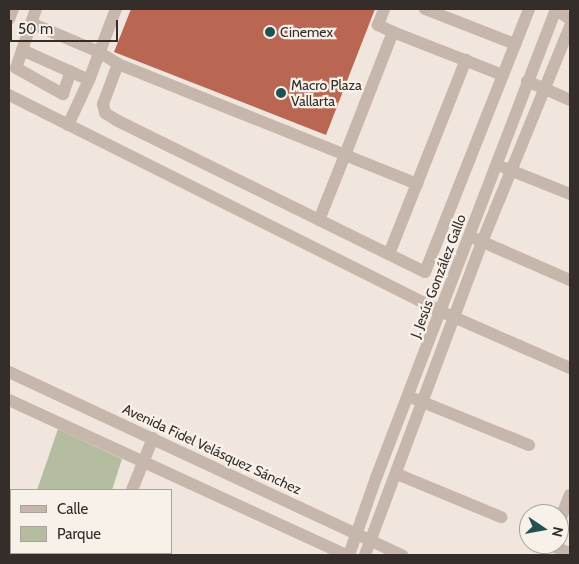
<!DOCTYPE html>
<meta charset="utf-8">
<style>
body{margin:0}
#map{position:relative;width:579px;height:564px;overflow:hidden;background:#f0e6de;font-family:Cabin,sans-serif}
div>[style]{position:absolute}
.green>*{inset:0;background:#b4bd9f}
.building>*{inset:0;background:#b96753}
.minor>*{height:12px;margin:-6px;padding:0 6px;transform-origin:6px;border-radius:6px;background:#c7b6ab}
.dots>*{width:14px;height:14px;translate:-50% -50%;box-sizing:border-box;border:2px solid #f8f1ea;border-radius:50%}
span{translate:-50% -50%;white-space:nowrap;text-align:center;line-height:1.15;-webkit-text-stroke:4.5px #f8f1ea;paint-order:stroke}
.poi-label{font-size:14px;color:#352d29}
.left{translate:0 -50%;text-align:left}
.street-label{font-size:14px;color:#352d29}
.frame{position:absolute;inset:0;border:10px solid #352d29;pointer-events:none}
.legend{position:absolute;left:10px;top:489px;width:162px;height:65px;box-sizing:border-box;background:#f8f1ea;border:1px solid #aaa39d;margin:0;padding:6px 9px;list-style:none;font-size:15px;color:#352d29}
.legend li{display:flex;align-items:center;gap:10px;height:25px}
.legend b{width:25px;border:1px solid #aaa39d}
.north{position:absolute;left:519px;top:504px;width:50px;height:50px;box-sizing:border-box;background:#f8f1ea;border:1px solid #aaa39d;border-radius:50%;rotate:102deg;font-size:14px;font-weight:700;line-height:20px;text-align:center;color:#352d29}
.north::after{content:'';display:block;margin:auto;width:18px;height:22px;background:#235152;clip-path:polygon(50% 0,100% 100%,50% 72%,0 100%)}
.scale{position:absolute;left:10px;top:20px;width:108px;height:22px;box-sizing:border-box;border:2px solid #352d29;border-top:0;padding-left:6px;font-size:15px;line-height:18px;white-space:nowrap;color:#352d29;-webkit-text-stroke:4px #f8f1ea;paint-order:stroke}
</style>
<div id="map">
<div class="green">
<div style="clip-path:polygon(58px 429px,122px 459px,112px 490px,37px 490px)"></div>
</div>
<div class="building">
<div style="clip-path:polygon(131px 9px,375px 9px,326px 135px,114px 52px)"></div>
</div>
<div class="minor">
<div style="left:36px;top:9px;width:62px;rotate:108.7deg"></div>
<div style="left:16px;top:68px;width:54px;rotate:29deg"></div>
<div style="left:63px;top:94px;width:24px;rotate:-71deg"></div>
<div style="left:425px;top:9px;width:97px;rotate:21.3deg"></div>
<div style="left:555px;top:9px;width:18px;rotate:34deg"></div>
<div style="left:9px;top:19px;width:11px;rotate:-68deg"></div>
<div style="left:31px;top:23px;width:74px;rotate:23.1deg"></div>
<div style="left:99px;top:52px;width:22px;rotate:32deg"></div>
<div style="left:118px;top:64px;width:245px;rotate:21.8deg"></div>
<div style="left:345px;top:155px;width:132px;rotate:-68.7deg"></div>
<div style="left:393px;top:32px;width:17px;rotate:-155deg"></div>
<div style="left:378px;top:25px;width:17px;rotate:-69deg"></div>
<div style="left:393px;top:32px;width:118px;rotate:21.4deg"></div>
<div style="left:22px;top:50px;width:73px;rotate:24.1deg"></div>
<div style="left:118px;top:64px;width:43px;rotate:110.6deg"></div>
<div style="left:103px;top:104px;width:9px;rotate:77deg"></div>
<div style="left:105px;top:113px;width:13px;rotate:32deg"></div>
<div style="left:116px;top:120px;width:344px;rotate:26.2deg"></div>
<div style="left:425px;top:272px;width:283px;rotate:-68.4deg"></div>
<div style="left:527px;top:81px;width:47px;rotate:23.8deg"></div>
<div style="left:9px;top:95px;width:482px;rotate:26.6deg"></div>
<div style="left:440px;top:311px;width:142px;rotate:23.7deg"></div>
<div style="left:68px;top:125px;width:50px;rotate:-65deg"></div>
<div style="left:89px;top:80px;width:76px;rotate:-69.2deg"></div>
<div style="left:505px;top:168px;width:70px;rotate:21.8deg"></div>
<div style="left:319px;top:220px;width:70px;rotate:-68.2deg"></div>
<div style="left:345px;top:155px;width:78px;rotate:21.9deg"></div>
<div style="left:476px;top:239px;width:103px;rotate:23.6deg"></div>
<div style="left:389px;top:254px;width:209px;rotate:-68.4deg"></div>
<div style="left:9px;top:372px;width:434px;rotate:25deg"></div>
<div style="left:415px;top:399px;width:123px;rotate:22deg"></div>
<div style="left:9px;top:400px;width:371px;rotate:24.7deg"></div>
<div style="left:397px;top:474px;width:113px;rotate:22.5deg"></div>
<div style="left:132px;top:490px;width:56px;rotate:-68deg"></div>
<div style="left:559px;top:523px;width:30px;rotate:-69deg"></div>
<div style="left:550px;top:545px;width:22px;rotate:22deg"></div>
<div style="left:109px;top:555px;width:2px;rotate:-63deg"></div>
<div style="left:349px;top:555px;width:82px;rotate:-70.7deg"></div>
<div style="left:376px;top:478px;width:502px;rotate:-69deg"></div>
<div style="left:365px;top:555px;width:334px;rotate:-69.5deg"></div>
<div style="left:482px;top:242px;width:233px;rotate:-67.8deg"></div>
</div>
<div class="dots">
<div style="left:270px;top:32px;background:#235152"></div>
<div style="left:281px;top:93px;background:#235152"></div>
</div>
<div class="poi-label">
<span class="left" style="left:280px;top:32px">Cinemex</span>
<span class="left" style="left:291px;top:93px">Macro Plaza<br>Vallarta</span>
</div>
<div class="street-label">
<span style="left:438px;top:276px;rotate:-69deg">J. Jesús González Gallo</span>
<span style="left:212px;top:449px;rotate:25deg">Avenida Fidel Velásquez Sánchez</span>
</div>
<div class="frame"></div>
<ul class="legend">
<li><b style="height:6px;background:#c7b6ab"></b>Calle</li>
<li><b style="height:14px;background:#b4bd9f"></b>Parque</li>
</ul>
<div class="north">N</div>
<div class="scale">50 m</div>
</div>
